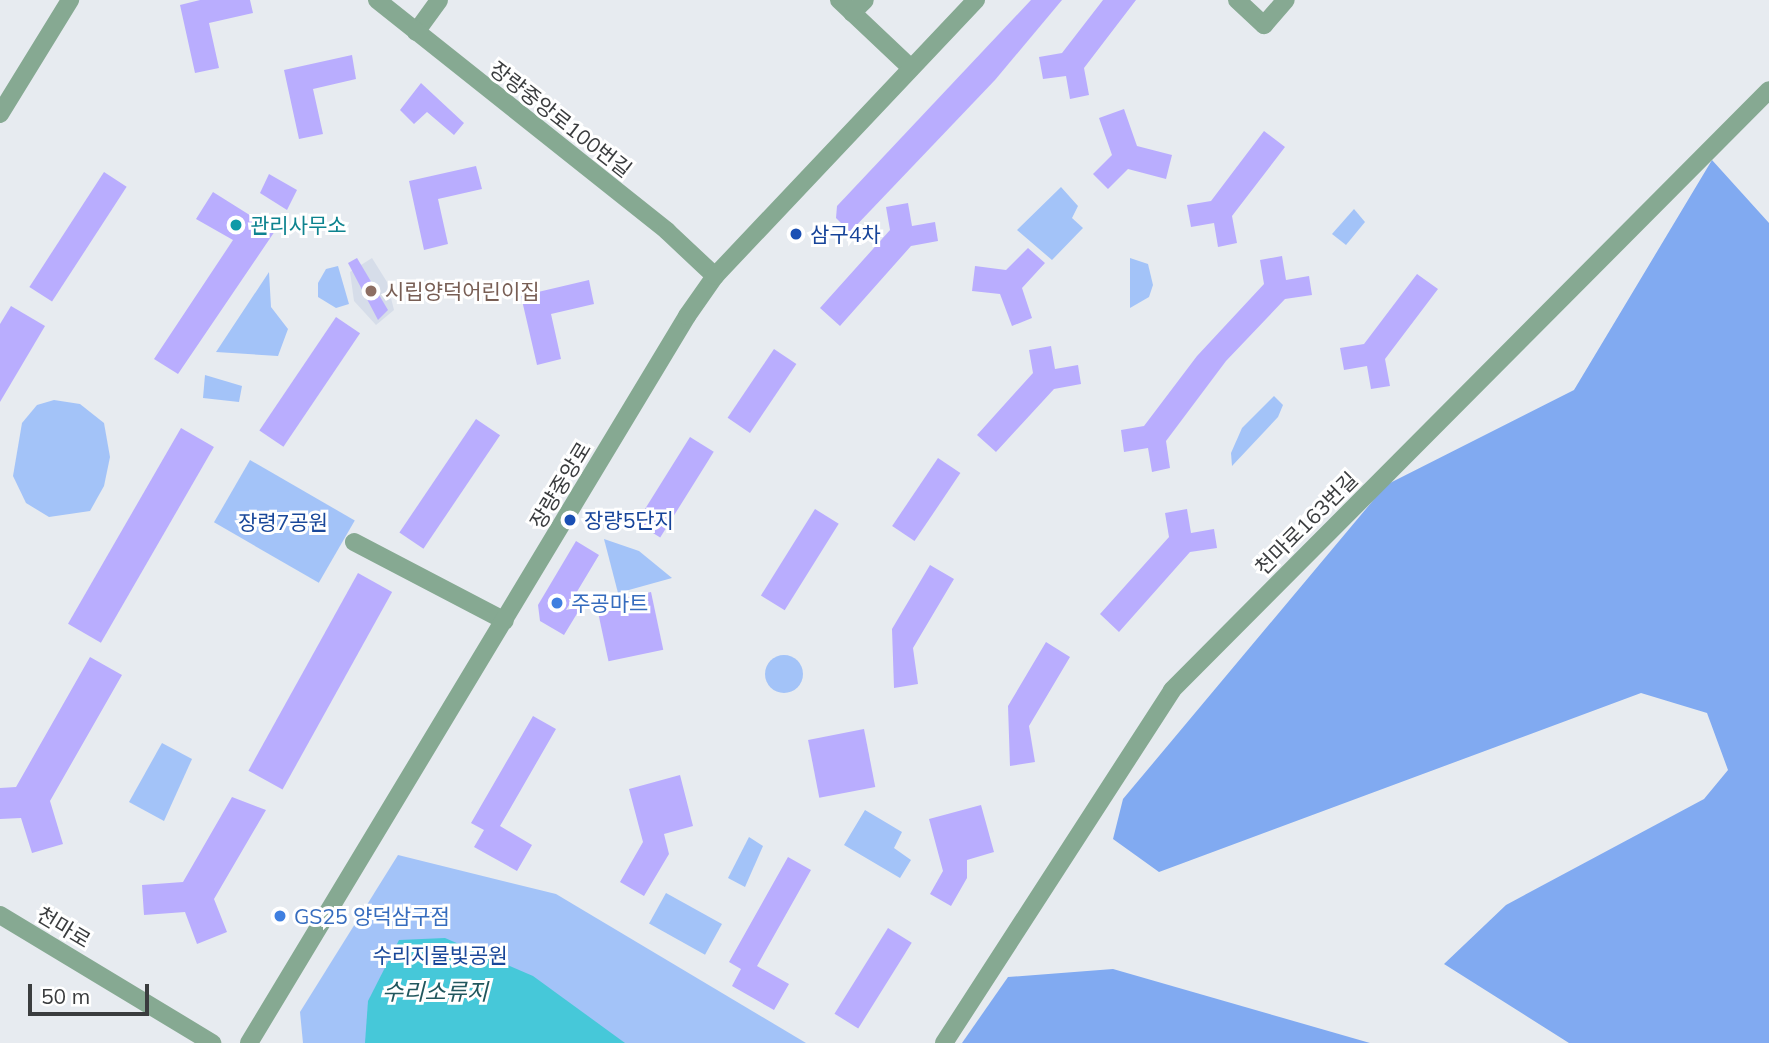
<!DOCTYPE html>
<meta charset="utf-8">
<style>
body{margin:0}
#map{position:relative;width:1769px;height:1043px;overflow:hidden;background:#e7ebf0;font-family:Mulish,"Noto Sans KR",sans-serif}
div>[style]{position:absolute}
.built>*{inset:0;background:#d6dde9}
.green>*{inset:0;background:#a3c3f8;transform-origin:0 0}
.round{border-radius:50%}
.forest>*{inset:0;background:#81aaf1}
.water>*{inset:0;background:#46c8d9}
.building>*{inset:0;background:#b9adfe;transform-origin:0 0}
.minor>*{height:18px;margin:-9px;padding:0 9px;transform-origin:9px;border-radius:9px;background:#86a992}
.tertiary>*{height:18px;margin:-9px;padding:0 9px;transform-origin:9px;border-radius:9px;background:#86a992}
.dots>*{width:19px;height:19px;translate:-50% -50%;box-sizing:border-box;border:4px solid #fff;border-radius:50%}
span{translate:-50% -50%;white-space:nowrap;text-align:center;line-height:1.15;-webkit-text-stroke:6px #fff;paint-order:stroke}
.street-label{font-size:21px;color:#3a3c3e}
.culture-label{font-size:21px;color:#0d838f}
.left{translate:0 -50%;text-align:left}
.transit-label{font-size:21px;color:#164399}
.education-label{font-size:21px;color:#785e54}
.park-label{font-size:21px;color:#194799}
.shop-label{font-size:21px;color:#366cbe}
.water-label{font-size:23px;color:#21575e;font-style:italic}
.scale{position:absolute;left:28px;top:984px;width:121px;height:32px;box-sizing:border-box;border:4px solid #3a3c3e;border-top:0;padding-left:9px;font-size:21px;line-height:24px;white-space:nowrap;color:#3a3c3e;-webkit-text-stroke:5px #fff;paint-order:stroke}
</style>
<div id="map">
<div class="built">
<div style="clip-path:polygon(372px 258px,387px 282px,394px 310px,376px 325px,354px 301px,350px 272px)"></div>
</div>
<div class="green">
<div style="clip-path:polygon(1061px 187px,1078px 206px,1072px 218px,1083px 228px,1052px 260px,1017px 230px)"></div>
<div style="clip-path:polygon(1354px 209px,1365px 222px,1346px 245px,1332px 234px)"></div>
<div style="clip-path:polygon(1130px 258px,1148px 264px,1153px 285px,1149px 297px,1130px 308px)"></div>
<div style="clip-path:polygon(338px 266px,349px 304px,336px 308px,318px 297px,318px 283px,326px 269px)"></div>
<div style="clip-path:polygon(269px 272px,271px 307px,288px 329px,278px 356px,216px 352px)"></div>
<div style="clip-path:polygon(205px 375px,242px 386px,239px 402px,203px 398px)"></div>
<div style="clip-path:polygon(1274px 396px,1283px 405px,1278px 417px,1232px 466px,1231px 453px,1242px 428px)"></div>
<div style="clip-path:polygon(54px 400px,80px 404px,104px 423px,110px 457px,104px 486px,90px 511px,49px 517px,26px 503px,13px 476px,22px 423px,37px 405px)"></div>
<div style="left:250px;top:460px;width:121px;height:72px;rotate:30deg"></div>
<div style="clip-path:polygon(604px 539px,639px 551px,672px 578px,618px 593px)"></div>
<div class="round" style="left:765px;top:655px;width:38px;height:38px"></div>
<div style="clip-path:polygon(162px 743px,192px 759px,164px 821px,129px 802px)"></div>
<div style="clip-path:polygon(865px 810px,902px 832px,894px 848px,911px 860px,900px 878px,844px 845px)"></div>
<div style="clip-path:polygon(749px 837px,763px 846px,745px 887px,728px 878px)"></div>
<div style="clip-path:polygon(398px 855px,556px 894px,806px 1043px,303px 1043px,300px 1012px)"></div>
<div style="left:666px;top:893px;width:64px;height:35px;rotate:29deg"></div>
</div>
<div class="forest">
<div style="clip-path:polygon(1712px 160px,1769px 223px,1769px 1043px,1569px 1043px,1444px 964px,1506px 905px,1704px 799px,1728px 770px,1707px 713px,1641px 693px,1159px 872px,1113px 839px,1123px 799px,1386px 485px,1574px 390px)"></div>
<div style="clip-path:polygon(1113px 969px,1370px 1043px,962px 1043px,1008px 977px)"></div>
</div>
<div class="water">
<div style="clip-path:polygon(445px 938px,533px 976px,625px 1043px,365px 1043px,368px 1001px,399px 940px)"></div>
</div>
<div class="building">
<div style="clip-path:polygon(200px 0,250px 0,253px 13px,209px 23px,219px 68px,195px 73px,180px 5px)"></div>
<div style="clip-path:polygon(1031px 0,1062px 0,995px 80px,850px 232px,836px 218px,837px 206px)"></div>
<div style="clip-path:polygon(1103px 0,1136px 0,1084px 68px,1089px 95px,1070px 99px,1066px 76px,1043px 79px,1039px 57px,1062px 53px)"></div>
<div style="clip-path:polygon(352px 55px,356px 79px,313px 89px,323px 134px,299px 139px,284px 70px)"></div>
<div style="clip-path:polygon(421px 83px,464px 123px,454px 135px,427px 112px,414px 124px,400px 110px)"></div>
<div style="clip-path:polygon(1124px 109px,1137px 146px,1172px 155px,1166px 179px,1128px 169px,1108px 189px,1093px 174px,1112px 155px,1099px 118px)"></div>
<div style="clip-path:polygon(1264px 131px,1285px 147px,1232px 216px,1237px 243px,1218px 247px,1214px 223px,1191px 227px,1187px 205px,1211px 201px)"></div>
<div style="clip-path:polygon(476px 166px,482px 189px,438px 199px,448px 244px,424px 250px,409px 181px)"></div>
<div style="left:104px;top:172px;width:27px;height:137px;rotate:33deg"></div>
<div style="clip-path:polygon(269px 174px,297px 190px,287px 210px,260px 193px)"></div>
<div style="clip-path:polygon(213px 192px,275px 231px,178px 374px,154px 359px,233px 240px,196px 219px)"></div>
<div style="clip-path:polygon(908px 203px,912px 226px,935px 222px,938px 241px,911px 246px,840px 326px,820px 308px,890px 230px,886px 207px)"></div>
<div style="clip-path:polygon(1028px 248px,1045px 263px,1022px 288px,1032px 318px,1012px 326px,1000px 294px,972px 291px,975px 266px,1006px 270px)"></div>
<div style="clip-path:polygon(1282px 256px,1286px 280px,1309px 276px,1312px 295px,1285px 299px,1226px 361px,1166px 441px,1170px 468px,1152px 472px,1148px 448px,1124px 452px,1121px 430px,1144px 426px,1197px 356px,1264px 284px,1260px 260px)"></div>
<div style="clip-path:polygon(357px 258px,388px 310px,378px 320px,348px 263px)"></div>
<div style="clip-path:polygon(1417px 274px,1438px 289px,1385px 359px,1390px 386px,1371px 389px,1367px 366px,1344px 370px,1340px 348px,1364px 344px)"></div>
<div style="clip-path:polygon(589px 280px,594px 304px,551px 314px,561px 359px,537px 365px,521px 296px)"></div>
<div style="clip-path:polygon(11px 306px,45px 326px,0 402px,0 324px)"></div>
<div style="left:336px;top:317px;width:29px;height:137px;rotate:34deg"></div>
<div style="clip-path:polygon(1051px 346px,1055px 369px,1078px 365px,1081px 384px,1054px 389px,996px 452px,977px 435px,1033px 373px,1029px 350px)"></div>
<div style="left:774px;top:349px;width:27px;height:83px;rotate:34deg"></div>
<div style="left:476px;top:419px;width:29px;height:137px;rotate:34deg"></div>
<div style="left:181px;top:428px;width:38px;height:226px;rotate:30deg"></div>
<div style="left:690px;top:437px;width:28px;height:101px;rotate:32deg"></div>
<div style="left:938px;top:458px;width:27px;height:82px;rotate:34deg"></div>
<div style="left:815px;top:509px;width:28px;height:102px;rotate:32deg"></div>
<div style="clip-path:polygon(1187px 509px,1191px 533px,1214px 529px,1217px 548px,1190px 552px,1119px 632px,1100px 614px,1169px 537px,1165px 513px)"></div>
<div style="clip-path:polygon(576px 541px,599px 555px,566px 610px,581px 607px,564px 635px,540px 621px,538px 605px)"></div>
<div style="clip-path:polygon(930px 565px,954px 579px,913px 648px,918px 684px,894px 688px,892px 629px)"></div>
<div style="left:358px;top:573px;width:39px;height:226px;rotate:29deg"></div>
<div style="left:651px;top:592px;width:59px;height:56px;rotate:78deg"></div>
<div style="clip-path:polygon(1046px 642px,1070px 657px,1029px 726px,1035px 762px,1010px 766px,1008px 706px)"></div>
<div style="clip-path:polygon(90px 657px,122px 675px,50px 801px,63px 844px,32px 853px,21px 818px,0 819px,0 788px,16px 787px)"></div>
<div style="clip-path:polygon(533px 716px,556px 729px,500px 826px,532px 845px,517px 871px,474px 847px,484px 830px,471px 823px)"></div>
<div style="left:864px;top:729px;width:59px;height:57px;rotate:79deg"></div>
<div style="clip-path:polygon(680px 775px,693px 826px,664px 834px,669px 854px,644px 896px,620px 882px,643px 842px,629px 789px)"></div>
<div style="clip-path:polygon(232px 797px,266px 810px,214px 899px,227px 932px,197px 944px,185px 912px,144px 915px,142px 885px,183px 882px)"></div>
<div style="clip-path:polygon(981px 805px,994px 852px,967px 860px,967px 878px,951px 906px,930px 894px,943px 871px,929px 819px)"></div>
<div style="clip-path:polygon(788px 857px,811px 870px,757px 966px,789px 984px,774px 1010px,732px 986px,741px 969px,729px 962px)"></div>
<div style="left:888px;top:928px;width:28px;height:101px;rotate:32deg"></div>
</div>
<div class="minor">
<div style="left:839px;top:0;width:99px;rotate:43.4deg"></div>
<div style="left:1237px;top:0;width:37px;rotate:43deg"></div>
<div style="left:1264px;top:25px;width:33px;rotate:-49deg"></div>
<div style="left:852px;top:13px;width:18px;rotate:-45deg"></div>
<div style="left:416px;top:32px;width:39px;rotate:-54deg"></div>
<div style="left:944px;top:1043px;width:420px;rotate:-57.1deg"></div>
<div style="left:1172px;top:690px;width:846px;rotate:-45.14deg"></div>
</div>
<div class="tertiary">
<div style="left:377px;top:0;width:371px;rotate:38.5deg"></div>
<div style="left:667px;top:231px;width:66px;rotate:43.2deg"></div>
<div style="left:0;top:114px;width:134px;rotate:-58.4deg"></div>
<div style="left:354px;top:542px;width:170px;rotate:27.6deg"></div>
<div style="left:0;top:915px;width:248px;rotate:31.1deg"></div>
<div style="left:249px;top:1043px;width:849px;rotate:-58.93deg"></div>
<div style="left:687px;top:316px;width:49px;rotate:-55deg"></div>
<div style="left:715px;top:276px;width:380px;rotate:-46.6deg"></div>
</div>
<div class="dots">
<div style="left:236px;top:225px;background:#0f9aa8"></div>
<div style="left:796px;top:234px;background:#1a4fb4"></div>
<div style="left:371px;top:291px;background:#8d6e63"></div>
<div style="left:570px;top:520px;background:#1a4fb4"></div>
<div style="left:557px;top:603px;background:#3f7fe0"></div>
<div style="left:280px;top:916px;background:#3f7fe0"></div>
</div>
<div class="street-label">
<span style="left:561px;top:119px;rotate:38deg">장량중앙로100번길</span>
<span style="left:560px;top:485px;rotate:-59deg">장량중앙로</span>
<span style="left:1306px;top:523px;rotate:-45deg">천마로163번길</span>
<span style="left:64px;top:927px;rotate:31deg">천마로</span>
</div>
<div class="culture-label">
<span class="left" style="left:250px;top:225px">관리사무소</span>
</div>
<div class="transit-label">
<span class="left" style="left:810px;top:234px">삼구4차</span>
<span class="left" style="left:584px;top:520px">장량5단지</span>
</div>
<div class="education-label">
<span class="left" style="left:385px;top:291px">시립양덕어린이집</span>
</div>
<div class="park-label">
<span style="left:283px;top:522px">장령7공원</span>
<span style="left:440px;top:955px">수리지물빛공원</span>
</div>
<div class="shop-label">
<span class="left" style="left:571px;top:603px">주공마트</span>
<span class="left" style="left:294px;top:916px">GS25 양덕삼구점</span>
</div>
<div class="water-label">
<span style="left:435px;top:992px">수리소류지</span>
</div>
<div class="scale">50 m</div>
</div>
